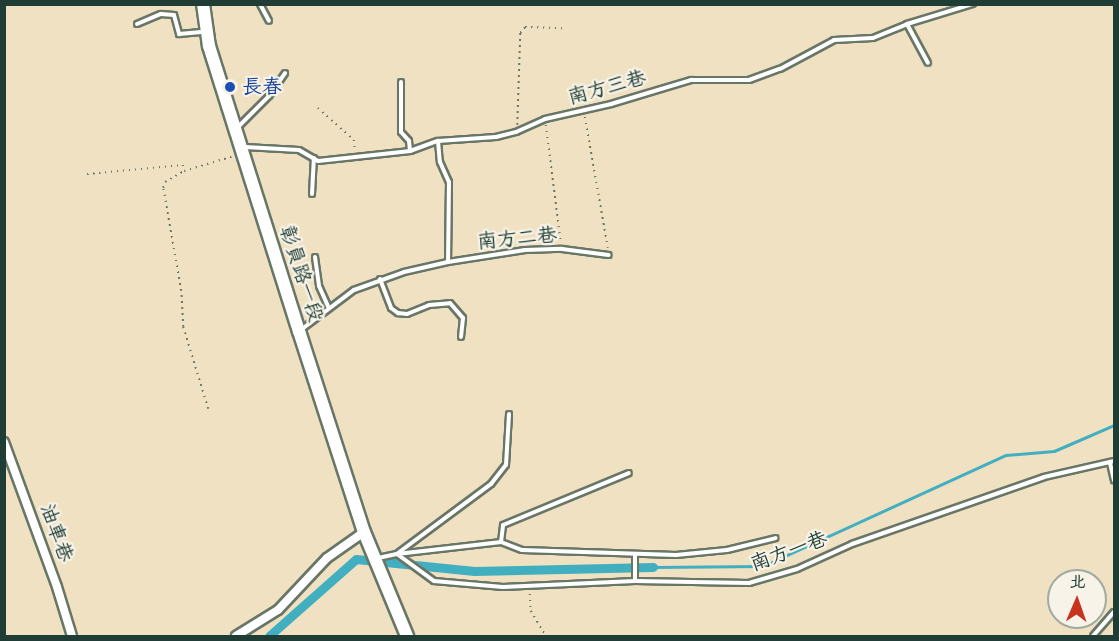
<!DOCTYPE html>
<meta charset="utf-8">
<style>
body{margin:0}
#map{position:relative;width:1119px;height:641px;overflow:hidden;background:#f0e1c2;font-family:Mynerve,"LXGW WenKai TC",sans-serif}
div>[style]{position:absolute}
.stream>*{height:3px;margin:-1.5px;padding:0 1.5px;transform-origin:1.5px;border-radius:1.5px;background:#42afc0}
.canal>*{height:9px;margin:-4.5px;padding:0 4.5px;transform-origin:4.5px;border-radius:4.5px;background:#42afc0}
.path>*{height:1.5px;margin-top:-0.75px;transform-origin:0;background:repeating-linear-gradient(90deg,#687666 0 1.5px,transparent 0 6px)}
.roads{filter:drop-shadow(2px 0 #687666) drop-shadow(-2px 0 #687666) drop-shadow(0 2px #687666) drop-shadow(0 -2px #687666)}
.service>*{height:4px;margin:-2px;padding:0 2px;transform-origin:2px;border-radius:2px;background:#fff}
.minor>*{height:8px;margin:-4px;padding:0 4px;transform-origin:4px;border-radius:4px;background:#fff}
.secondary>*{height:12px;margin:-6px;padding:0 6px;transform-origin:6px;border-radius:6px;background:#fff}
.dots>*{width:16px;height:16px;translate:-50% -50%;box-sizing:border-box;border:3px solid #f7f3e8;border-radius:50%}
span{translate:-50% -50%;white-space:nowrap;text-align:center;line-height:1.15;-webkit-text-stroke:4.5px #f7f3e8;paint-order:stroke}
.transit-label{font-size:20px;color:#164399}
.left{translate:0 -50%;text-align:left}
.street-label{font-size:20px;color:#1f3d34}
.frame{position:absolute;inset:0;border:6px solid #1f3d34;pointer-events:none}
.north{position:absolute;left:1047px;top:569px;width:60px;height:60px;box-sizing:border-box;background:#f7f3e8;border:2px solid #a1aaa0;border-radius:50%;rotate:2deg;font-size:16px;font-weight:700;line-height:24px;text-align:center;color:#1f3d34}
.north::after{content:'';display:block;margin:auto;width:21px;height:27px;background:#c8321e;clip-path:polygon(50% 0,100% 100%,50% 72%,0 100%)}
</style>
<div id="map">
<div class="stream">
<div style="left:653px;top:567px;width:110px;rotate:-0.5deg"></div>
<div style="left:763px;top:566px;width:267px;rotate:-24.6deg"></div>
<div style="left:1006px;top:455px;width:48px;rotate:-4.8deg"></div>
<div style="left:1054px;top:451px;width:65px;rotate:-23.4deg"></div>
</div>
<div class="canal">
<div style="left:269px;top:636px;width:116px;rotate:-41.5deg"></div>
<div style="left:356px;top:559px;width:119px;rotate:5.8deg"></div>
<div style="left:474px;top:571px;width:179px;rotate:-1.3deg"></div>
</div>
<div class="path">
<div style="left:318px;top:108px;width:48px;rotate:41.6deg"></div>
<div style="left:354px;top:140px;width:10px;rotate:84deg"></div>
<div style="left:585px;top:117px;width:133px;rotate:80deg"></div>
<div style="left:517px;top:125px;width:92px;rotate:-88.1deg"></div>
<div style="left:520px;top:33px;width:8px;rotate:-50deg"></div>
<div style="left:525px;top:27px;width:37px;rotate:2deg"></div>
<div style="left:546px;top:125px;width:118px;rotate:82.7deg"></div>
<div style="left:87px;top:174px;width:96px;rotate:-5.4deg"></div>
<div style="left:183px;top:165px;width:5px;rotate:79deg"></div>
<div style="left:208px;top:409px;width:86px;rotate:-107deg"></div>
<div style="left:183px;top:327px;width:36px;rotate:-93deg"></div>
<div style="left:181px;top:291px;width:105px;rotate:-99.9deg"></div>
<div style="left:163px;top:188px;width:6px;rotate:-72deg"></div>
<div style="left:165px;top:182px;width:22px;rotate:-30deg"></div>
<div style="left:184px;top:171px;width:52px;rotate:-16.7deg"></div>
<div style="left:530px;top:594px;width:17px;rotate:87deg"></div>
<div style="left:531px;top:611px;width:29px;rotate:59deg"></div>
</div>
<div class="roads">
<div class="service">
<div style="left:260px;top:4px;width:19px;rotate:62deg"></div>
<div style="left:137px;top:24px;width:26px;rotate:-23deg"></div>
<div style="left:161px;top:14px;width:13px;rotate:4deg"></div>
<div style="left:174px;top:15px;width:20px;rotate:75deg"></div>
<div style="left:179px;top:34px;width:25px;rotate:-5deg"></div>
<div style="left:907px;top:24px;width:44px;rotate:61.7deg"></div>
<div style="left:401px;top:82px;width:50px;rotate:90deg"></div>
<div style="left:401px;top:132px;width:12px;rotate:48deg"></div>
<div style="left:409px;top:141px;width:10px;rotate:84deg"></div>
<div style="left:238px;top:127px;width:44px;rotate:-45deg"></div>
<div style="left:269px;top:96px;width:28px;rotate:-55deg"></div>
<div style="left:438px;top:141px;width:21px;rotate:85deg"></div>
<div style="left:440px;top:162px;width:22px;rotate:66deg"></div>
<div style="left:449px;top:182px;width:80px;rotate:90.7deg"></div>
<div style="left:245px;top:147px;width:54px;rotate:3.2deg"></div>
<div style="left:299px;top:150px;width:22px;rotate:30deg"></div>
<div style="left:318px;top:161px;width:93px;rotate:-6.2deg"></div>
<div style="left:410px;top:151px;width:30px;rotate:-20deg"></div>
<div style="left:438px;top:141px;width:58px;rotate:-3.9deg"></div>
<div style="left:496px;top:137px;width:21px;rotate:-14deg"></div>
<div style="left:516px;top:132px;width:32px;rotate:-24deg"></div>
<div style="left:545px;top:119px;width:68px;rotate:-12.8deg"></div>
<div style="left:611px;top:104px;width:84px;rotate:-16.7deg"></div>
<div style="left:691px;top:80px;width:58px"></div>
<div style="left:749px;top:80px;width:33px;rotate:-20deg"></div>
<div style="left:780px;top:69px;width:61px;rotate:-28.2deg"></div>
<div style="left:834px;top:40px;width:39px;rotate:-3deg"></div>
<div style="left:873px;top:38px;width:37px;rotate:-22deg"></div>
<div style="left:907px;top:24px;width:69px;rotate:-16.9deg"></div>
<div style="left:312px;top:194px;width:36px;rotate:-87deg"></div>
<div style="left:315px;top:257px;width:29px;rotate:82deg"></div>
<div style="left:319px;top:286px;width:24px;rotate:66deg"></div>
<div style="left:380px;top:279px;width:31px;rotate:69deg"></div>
<div style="left:391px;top:308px;width:9px;rotate:36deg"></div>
<div style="left:398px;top:313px;width:9px;rotate:6deg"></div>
<div style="left:407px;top:314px;width:24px;rotate:-22deg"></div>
<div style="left:429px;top:305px;width:21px;rotate:-5deg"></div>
<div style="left:450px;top:303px;width:20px;rotate:49deg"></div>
<div style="left:463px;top:318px;width:19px;rotate:96deg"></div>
<div style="left:302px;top:329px;width:65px;rotate:-36.9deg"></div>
<div style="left:354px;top:290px;width:53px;rotate:-19.8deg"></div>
<div style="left:404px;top:272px;width:45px;rotate:-12.8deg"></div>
<div style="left:448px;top:262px;width:78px;rotate:-8.9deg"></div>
<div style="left:525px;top:250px;width:37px;rotate:-2deg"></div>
<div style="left:562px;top:249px;width:47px;rotate:7.3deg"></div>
<div style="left:1110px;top:463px;width:18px;rotate:77deg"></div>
<div style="left:501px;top:542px;width:17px;rotate:-83deg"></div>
<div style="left:503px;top:525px;width:136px;rotate:-22.4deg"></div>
<div style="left:398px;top:553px;width:116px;rotate:-36.6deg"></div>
<div style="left:491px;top:484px;width:24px;rotate:-52deg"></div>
<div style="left:506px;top:465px;width:51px;rotate:-86.6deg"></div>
<div style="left:397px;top:554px;width:105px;rotate:-6.6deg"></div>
<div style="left:501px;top:542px;width:22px;rotate:21deg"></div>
<div style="left:522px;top:550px;width:154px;rotate:1.9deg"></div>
<div style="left:676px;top:555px;width:51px;rotate:-5.6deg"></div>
<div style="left:727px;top:550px;width:50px;rotate:-13.8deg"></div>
<div style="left:635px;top:554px;width:27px;rotate:90deg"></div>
<div style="left:378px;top:558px;width:19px;rotate:-12deg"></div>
<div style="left:397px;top:554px;width:46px;rotate:36.1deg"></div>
<div style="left:434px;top:581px;width:69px;rotate:5deg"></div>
<div style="left:503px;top:587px;width:132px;rotate:-2.6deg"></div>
<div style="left:635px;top:581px;width:114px;rotate:1deg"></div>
<div style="left:749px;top:583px;width:50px;rotate:-16.3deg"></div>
<div style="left:797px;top:569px;width:60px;rotate:-24.4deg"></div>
<div style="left:852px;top:544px;width:203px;rotate:-19.2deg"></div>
<div style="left:1044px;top:477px;width:72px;rotate:-12.9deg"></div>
<div style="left:1093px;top:636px;width:32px;rotate:-49deg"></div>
</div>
<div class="minor">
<div style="left:4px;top:442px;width:154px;rotate:69.9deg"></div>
<div style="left:57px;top:587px;width:51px;rotate:73deg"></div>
<div style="left:236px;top:636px;width:49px;rotate:-31.8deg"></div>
<div style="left:278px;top:610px;width:71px;rotate:-46.7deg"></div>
<div style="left:327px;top:558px;width:45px;rotate:-35.1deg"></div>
</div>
<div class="secondary">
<div style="left:203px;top:4px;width:42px;rotate:81.9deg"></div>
<div style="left:209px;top:46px;width:299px;rotate:72.5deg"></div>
<div style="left:299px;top:331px;width:211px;rotate:72.1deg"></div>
<div style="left:364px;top:532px;width:113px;rotate:67.5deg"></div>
</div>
</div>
<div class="dots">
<div style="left:230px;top:87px;background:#1a4fb4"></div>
</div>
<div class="transit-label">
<span class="left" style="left:242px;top:87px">長春</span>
</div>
<div class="street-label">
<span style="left:607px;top:88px;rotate:-15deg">南方三巷</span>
<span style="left:517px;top:239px;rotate:-5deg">南方二巷</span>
<span style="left:301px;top:274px;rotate:72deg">彰員路一段</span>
<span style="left:56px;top:533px;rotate:70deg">油車巷</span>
<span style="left:789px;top:552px;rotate:-20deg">南方一巷</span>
</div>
<div class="frame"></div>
<div class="north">北</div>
</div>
